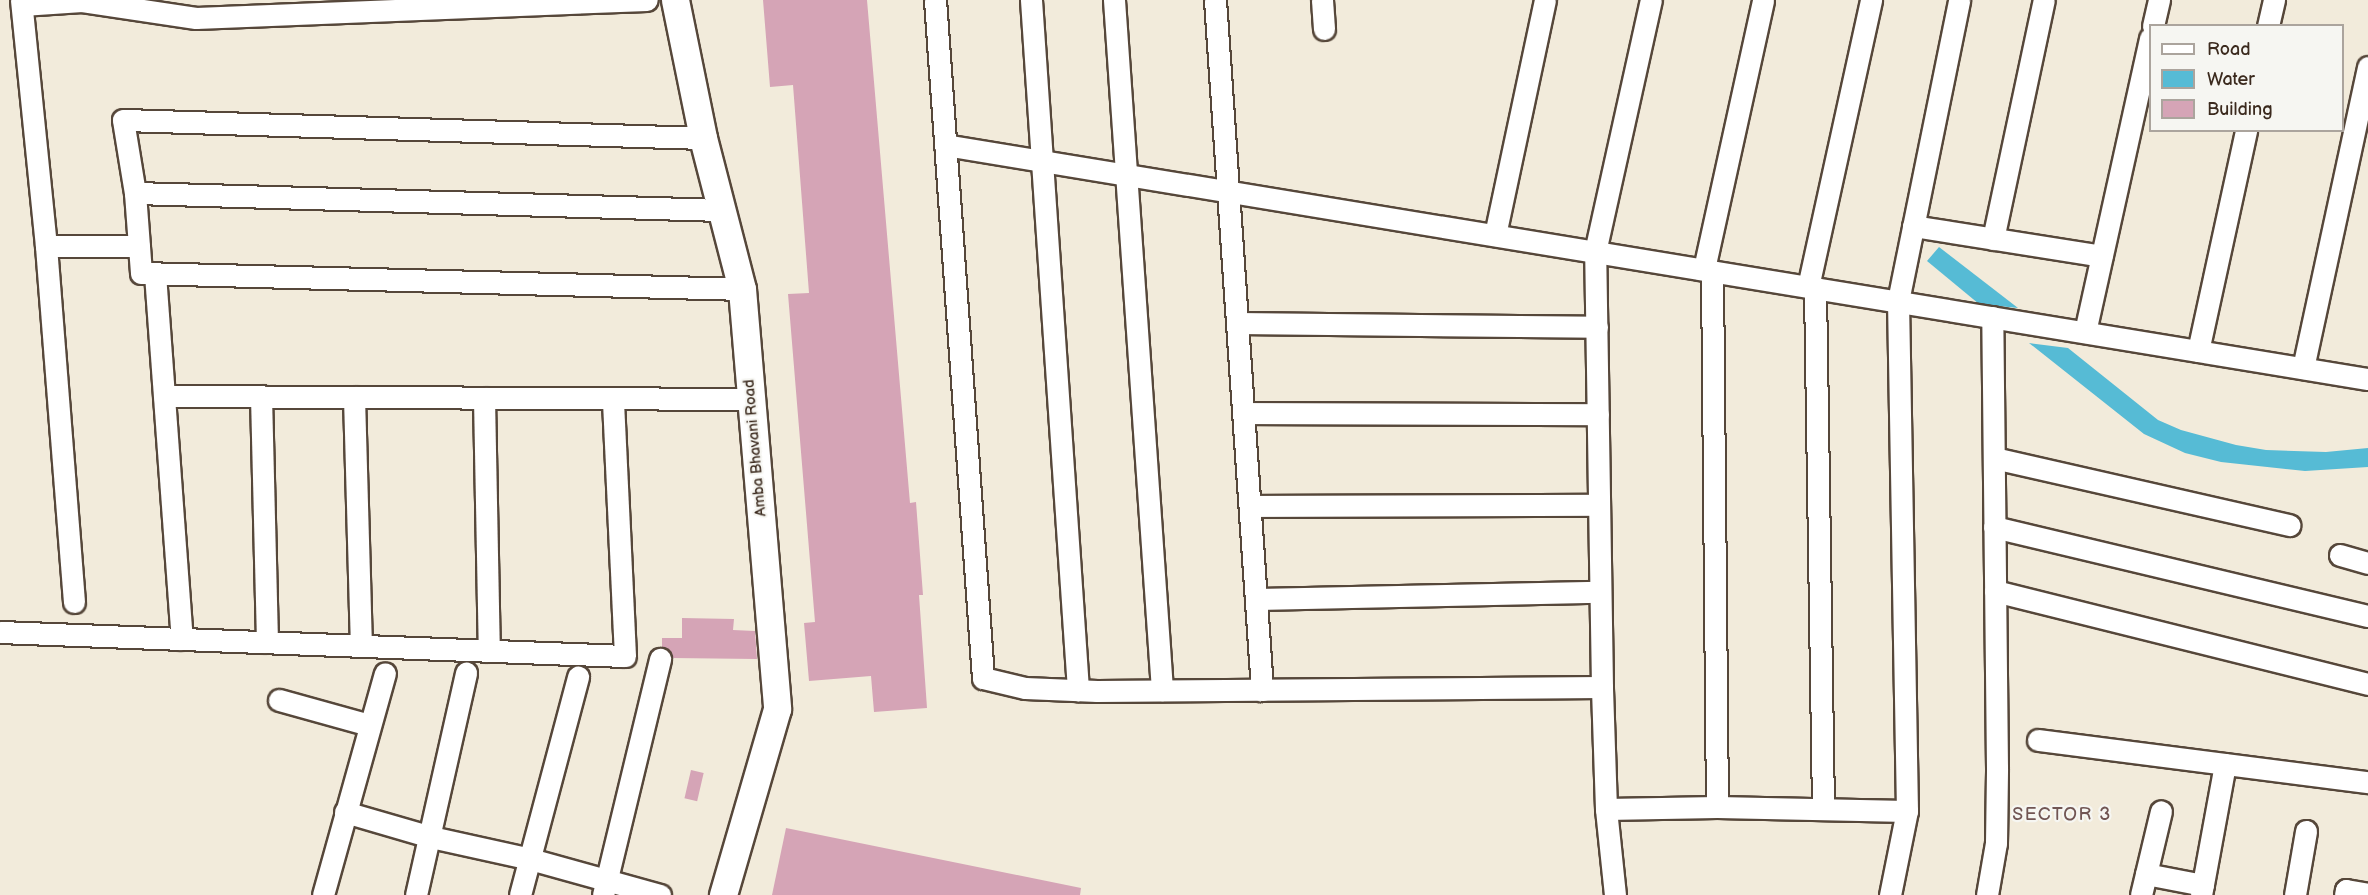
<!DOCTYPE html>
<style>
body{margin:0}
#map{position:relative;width:2368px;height:895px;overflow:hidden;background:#f2ebdb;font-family:"Balsamiq Sans",sans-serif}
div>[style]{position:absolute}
.water>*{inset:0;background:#56bbd5}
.building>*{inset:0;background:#d5a4b6;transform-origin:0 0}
.roads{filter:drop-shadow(2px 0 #56473a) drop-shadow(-2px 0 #56473a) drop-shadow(0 2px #56473a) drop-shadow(0 -2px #56473a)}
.minor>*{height:21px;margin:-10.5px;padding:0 10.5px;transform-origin:10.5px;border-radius:10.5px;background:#fff}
.tertiary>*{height:27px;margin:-13.5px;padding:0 13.5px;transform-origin:13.5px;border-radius:13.5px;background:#fff}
span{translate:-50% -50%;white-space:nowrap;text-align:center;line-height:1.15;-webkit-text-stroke:4.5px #f6f6f2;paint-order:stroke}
.street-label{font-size:15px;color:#3b2a1e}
.quarter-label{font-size:18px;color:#715553;letter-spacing:1.5px}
.legend{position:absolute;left:2149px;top:24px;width:195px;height:108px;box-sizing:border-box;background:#f6f6f2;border:2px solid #aba49d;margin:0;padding:8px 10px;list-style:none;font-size:18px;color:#3b2a1e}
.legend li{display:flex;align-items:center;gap:12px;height:30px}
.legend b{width:30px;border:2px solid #aba49d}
</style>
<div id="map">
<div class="water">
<div style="clip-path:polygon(1939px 247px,2018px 308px,1979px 304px,1927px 261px)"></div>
<div style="clip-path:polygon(2029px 343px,2068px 348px,2158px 420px,2181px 430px,2236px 445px,2266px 450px,2326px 452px,2368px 448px,2368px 467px,2305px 471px,2221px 462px,2185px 453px,2144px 434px)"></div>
</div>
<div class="building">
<div style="clip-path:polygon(763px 0,867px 0,910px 503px,916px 502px,923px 595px,919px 595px,927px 708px,874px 712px,871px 676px,809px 681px,804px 623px,815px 622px,788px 294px,809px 293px,793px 85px,770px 87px)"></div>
<div style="clip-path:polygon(682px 618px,734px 619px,733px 630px,755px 631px,757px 659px,672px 658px,669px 650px,662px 647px,662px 638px,682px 638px)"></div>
<div style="left:691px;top:770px;width:13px;height:29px;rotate:13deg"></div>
<div style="clip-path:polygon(786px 828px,1081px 888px,1080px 895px,772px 895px)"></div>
</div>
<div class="roads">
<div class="minor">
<div style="left:21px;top:0;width:247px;rotate:84.2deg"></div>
<div style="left:935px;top:0;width:680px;rotate:85.95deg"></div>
<div style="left:983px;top:678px;width:43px;rotate:13.4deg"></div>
<div style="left:1025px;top:688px;width:72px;rotate:2.4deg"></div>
<div style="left:1097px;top:691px;width:505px;rotate:-0.45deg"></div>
<div style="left:1031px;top:0;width:692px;rotate:86.1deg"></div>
<div style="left:1114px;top:0;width:692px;rotate:86.02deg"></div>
<div style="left:1215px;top:0;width:692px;rotate:86.1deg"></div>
<div style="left:1322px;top:0;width:29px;rotate:86deg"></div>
<div style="left:22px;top:5px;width:60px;rotate:-3.8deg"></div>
<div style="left:82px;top:1px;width:115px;rotate:8.5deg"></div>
<div style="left:196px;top:18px;width:451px;rotate:-2.3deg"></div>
<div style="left:2153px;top:26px;width:27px;rotate:-77deg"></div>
<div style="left:2268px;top:26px;width:27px;rotate:-77deg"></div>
<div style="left:703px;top:138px;width:580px;rotate:-178.22deg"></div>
<div style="left:123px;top:120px;width:74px;rotate:80.7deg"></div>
<div style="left:135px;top:193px;width:80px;rotate:85.7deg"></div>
<div style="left:141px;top:273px;width:601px;rotate:1.52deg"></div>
<div style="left:945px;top:145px;width:1442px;rotate:9.34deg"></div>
<div style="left:135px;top:193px;width:587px;rotate:1.66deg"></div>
<div style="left:1913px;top:226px;width:191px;rotate:9deg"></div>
<div style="left:1495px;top:235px;width:240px;rotate:-78deg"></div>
<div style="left:1993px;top:239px;width:244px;rotate:-78deg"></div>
<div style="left:1704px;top:269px;width:275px;rotate:-77.6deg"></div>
<div style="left:1712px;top:271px;width:536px;rotate:89.47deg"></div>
<div style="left:155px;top:274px;width:366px;rotate:85.8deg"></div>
<div style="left:1808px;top:287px;width:294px;rotate:-77.6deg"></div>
<div style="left:1815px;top:288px;width:521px;rotate:89.12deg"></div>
<div style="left:1237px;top:323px;width:360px;rotate:0.6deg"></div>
<div style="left:2085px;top:332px;width:301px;rotate:-77.5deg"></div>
<div style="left:2198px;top:351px;width:226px;rotate:-77.7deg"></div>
<div style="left:2303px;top:368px;width:308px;rotate:-77.8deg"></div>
<div style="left:164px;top:396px;width:587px;rotate:0.29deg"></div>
<div style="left:261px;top:396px;width:246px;rotate:88.6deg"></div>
<div style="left:354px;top:397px;width:249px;rotate:88.4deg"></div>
<div style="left:484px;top:398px;width:253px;rotate:88.9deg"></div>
<div style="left:1243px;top:413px;width:355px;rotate:0.2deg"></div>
<div style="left:1994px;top:458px;width:303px;rotate:12.8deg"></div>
<div style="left:1250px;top:506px;width:349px;rotate:-0.2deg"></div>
<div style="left:1994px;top:527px;width:384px;rotate:13.4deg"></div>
<div style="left:2340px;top:555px;width:29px;rotate:16deg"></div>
<div style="left:1995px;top:591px;width:384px;rotate:14deg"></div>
<div style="left:1256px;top:599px;width:344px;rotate:-1.2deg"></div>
<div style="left:74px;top:602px;width:357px;rotate:-94.5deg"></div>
<div style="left:46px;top:246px;width:93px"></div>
<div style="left:0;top:632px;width:625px;rotate:2.2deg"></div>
<div style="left:625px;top:656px;width:258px;rotate:-92.7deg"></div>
<div style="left:279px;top:700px;width:93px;rotate:15.5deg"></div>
<div style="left:2038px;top:740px;width:333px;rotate:7.3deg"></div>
<div style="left:1606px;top:809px;width:111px;rotate:-1deg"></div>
<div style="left:1717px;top:807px;width:190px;rotate:1.2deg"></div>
<div style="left:345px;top:812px;width:90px;rotate:16.2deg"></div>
<div style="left:431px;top:837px;width:101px;rotate:12.5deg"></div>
<div style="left:530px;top:859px;width:135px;rotate:15.5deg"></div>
<div style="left:2146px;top:874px;width:58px;rotate:10.9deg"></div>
<div style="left:323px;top:895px;width:230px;rotate:-74.4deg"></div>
<div style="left:416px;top:895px;width:228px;rotate:-77.3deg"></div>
<div style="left:520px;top:895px;width:226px;rotate:-75.1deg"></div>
<div style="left:603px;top:895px;width:243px;rotate:-76.4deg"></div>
<div style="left:1615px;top:895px;width:86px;rotate:-96deg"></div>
<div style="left:1606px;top:809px;width:122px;rotate:-91.9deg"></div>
<div style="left:1602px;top:687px;width:435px;rotate:-90.9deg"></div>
<div style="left:1595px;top:252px;width:258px;rotate:-77.5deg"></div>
<div style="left:1890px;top:895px;width:86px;rotate:-78.6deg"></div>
<div style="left:1907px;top:811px;width:510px;rotate:-91.01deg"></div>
<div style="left:1898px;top:301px;width:307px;rotate:-78.5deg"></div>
<div style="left:1987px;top:895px;width:53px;rotate:-80.2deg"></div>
<div style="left:1996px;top:843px;width:75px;rotate:-89.2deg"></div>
<div style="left:1997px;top:768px;width:451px;rotate:-90.6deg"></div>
<div style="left:2141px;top:895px;width:86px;rotate:-76.6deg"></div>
<div style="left:2201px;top:895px;width:133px;rotate:-79.6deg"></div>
<div style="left:2295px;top:895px;width:65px;rotate:-80.2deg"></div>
<div style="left:2345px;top:895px;width:5px;rotate:-79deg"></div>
<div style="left:2346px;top:890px;width:22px;rotate:10deg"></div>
</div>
<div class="tertiary">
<div style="left:675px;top:0;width:141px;rotate:78.5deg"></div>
<div style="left:703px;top:138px;width:156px;rotate:75.5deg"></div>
<div style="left:742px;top:289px;width:421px;rotate:85.2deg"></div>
<div style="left:777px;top:709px;width:194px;rotate:106.2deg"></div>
</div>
</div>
<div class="street-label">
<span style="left:755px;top:448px;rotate:-95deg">Amba Bhavani Road</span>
</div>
<div class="quarter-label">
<span style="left:2062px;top:815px">SECTOR 3</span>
</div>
<ul class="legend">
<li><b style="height:8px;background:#fff"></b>Road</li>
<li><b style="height:16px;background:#56bbd5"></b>Water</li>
<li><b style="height:16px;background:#d5a4b6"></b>Building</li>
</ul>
</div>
